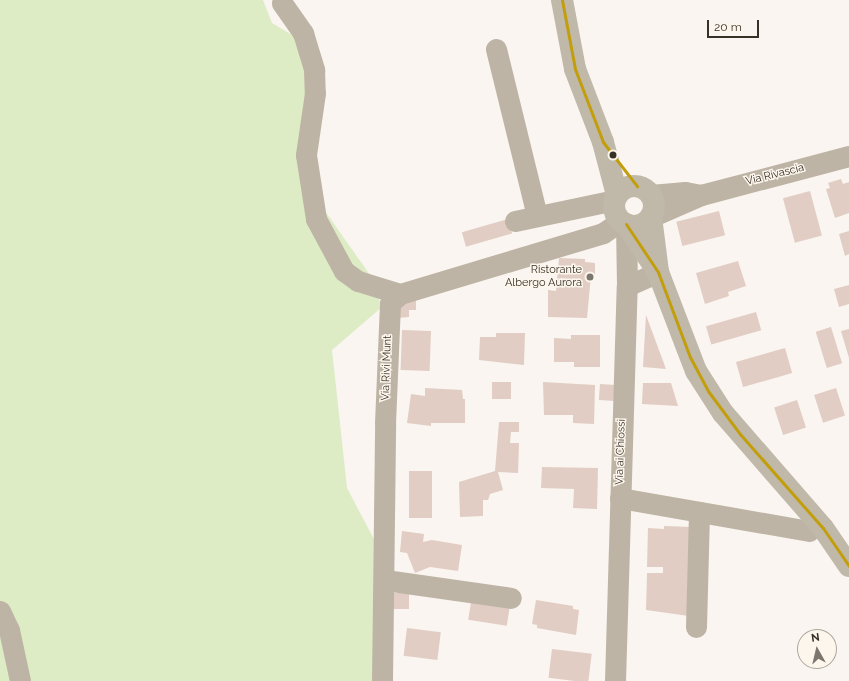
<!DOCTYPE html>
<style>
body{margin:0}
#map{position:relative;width:849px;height:681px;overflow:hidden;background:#faf5f0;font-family:Raleway,sans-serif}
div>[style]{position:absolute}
.green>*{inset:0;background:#ddecc4}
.building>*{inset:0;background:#e1cdc3;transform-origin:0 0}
.minor>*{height:21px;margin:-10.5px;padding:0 10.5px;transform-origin:10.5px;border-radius:10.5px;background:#beb4a5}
.major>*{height:22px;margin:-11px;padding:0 11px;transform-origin:11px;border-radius:11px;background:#c0b9aa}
.major>.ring{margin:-11px;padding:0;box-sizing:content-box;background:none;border:22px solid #c0b9aa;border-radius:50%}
.bus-1>*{height:3px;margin:-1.5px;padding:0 1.5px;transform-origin:1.5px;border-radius:1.5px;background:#c39e0c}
.dots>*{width:11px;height:11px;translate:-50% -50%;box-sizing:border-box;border:2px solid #fdf6ed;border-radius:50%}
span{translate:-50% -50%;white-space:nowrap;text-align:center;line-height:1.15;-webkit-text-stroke:3px #fdf6ed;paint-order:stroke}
.street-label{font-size:11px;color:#373128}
.poi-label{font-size:11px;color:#373128}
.right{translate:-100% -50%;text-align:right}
.north{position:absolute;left:797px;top:629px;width:40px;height:40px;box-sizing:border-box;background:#fdf6ed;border:1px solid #aea79e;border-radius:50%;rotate:352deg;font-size:11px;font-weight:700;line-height:16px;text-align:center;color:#373128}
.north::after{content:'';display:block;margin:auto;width:14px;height:18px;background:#7b766e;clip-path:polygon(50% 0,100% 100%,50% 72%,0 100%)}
.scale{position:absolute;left:707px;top:20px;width:52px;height:18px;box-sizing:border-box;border:2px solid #373128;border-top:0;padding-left:5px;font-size:12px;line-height:14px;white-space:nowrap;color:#373128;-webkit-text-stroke:3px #fdf6ed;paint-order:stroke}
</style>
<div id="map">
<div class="green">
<div style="clip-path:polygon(0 0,263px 0,272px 23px,309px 45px,306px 184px,370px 275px,382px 307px,332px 350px,347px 488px,385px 560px,382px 681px,0 681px)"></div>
</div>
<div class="building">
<div style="clip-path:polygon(841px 179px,843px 184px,849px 182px,849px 213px,835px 218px,826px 189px,830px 188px,828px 183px)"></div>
<div style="left:810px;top:191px;width:46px;height:28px;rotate:75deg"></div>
<div style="left:719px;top:211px;width:25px;height:44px;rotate:76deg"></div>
<div style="left:508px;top:219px;width:15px;height:48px;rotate:74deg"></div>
<div style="clip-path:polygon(849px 231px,849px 254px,845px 256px,839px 234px)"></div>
<div style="clip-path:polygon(559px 258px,585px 259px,585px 262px,595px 263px,595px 275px,591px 275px,587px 318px,548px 317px,548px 290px,556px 291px)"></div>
<div style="clip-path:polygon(738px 261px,746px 286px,728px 292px,729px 296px,705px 304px,696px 273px)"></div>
<div style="clip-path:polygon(849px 285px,849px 304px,839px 307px,834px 289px)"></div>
<div style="clip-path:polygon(398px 301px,416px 301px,416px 310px,409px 310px,409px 317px,398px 318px)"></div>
<div style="left:756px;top:312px;width:19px;height:52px;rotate:74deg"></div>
<div style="clip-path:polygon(646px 315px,666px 369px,643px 367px)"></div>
<div style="left:831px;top:327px;width:38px;height:16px;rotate:73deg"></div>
<div style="clip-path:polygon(849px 329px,849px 358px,841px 331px)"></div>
<div style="left:402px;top:330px;width:29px;height:40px;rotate:2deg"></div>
<div style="clip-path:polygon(496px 333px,525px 333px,524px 365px,479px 360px,480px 337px,496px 337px)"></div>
<div style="clip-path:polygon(571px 335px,600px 335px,600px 367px,574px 367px,574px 362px,554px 362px,554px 338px,571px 339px)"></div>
<div style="left:785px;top:348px;width:26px;height:51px;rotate:74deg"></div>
<div style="left:492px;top:382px;width:19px;height:17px"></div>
<div style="clip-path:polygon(543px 382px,595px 385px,594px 424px,573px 423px,573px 415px,544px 415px)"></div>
<div style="clip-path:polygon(643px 383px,671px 383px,678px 406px,642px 404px)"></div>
<div style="left:600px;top:384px;width:16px;height:16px;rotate:4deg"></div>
<div style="clip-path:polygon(425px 388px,462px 390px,463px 399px,465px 399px,465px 423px,431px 423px,431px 426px,407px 423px,411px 394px,425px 396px)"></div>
<div style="left:836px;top:388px;width:29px;height:23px;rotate:72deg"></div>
<div style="left:797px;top:400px;width:29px;height:24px;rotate:72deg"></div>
<div style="clip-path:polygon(499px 422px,519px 422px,519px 432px,511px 432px,510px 443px,519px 443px,518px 473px,498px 472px,503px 490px,490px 494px,488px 500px,483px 500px,483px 516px,460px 517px,459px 482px,495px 471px)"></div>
<div style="clip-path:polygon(542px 467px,598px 468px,597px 509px,573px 508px,574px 489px,541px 488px)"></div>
<div style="left:409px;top:471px;width:23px;height:47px"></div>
<div style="clip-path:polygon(664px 526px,692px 527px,689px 616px,646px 610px,647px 573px,663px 573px,663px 567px,647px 567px,648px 528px,664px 529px)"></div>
<div style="clip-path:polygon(402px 531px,424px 534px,423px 542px,432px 540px,462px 545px,458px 571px,430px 567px,415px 573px,407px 553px,400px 552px)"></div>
<div style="left:392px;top:593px;width:17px;height:16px"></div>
<div style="left:472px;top:596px;width:39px;height:24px;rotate:9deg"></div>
<div style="clip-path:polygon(536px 600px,573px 606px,573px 609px,579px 610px,576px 635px,537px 628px,537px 625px,532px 624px)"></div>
<div style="left:407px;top:628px;width:34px;height:28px;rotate:7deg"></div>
<div style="left:552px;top:649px;width:40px;height:29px;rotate:7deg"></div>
</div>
<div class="minor">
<div style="left:282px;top:3px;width:37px;rotate:55deg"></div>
<div style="left:303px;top:33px;width:39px;rotate:73deg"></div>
<div style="left:314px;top:70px;width:23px;rotate:88deg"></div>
<div style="left:315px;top:93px;width:63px;rotate:98.3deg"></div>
<div style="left:306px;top:155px;width:65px;rotate:81.1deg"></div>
<div style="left:316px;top:219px;width:59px;rotate:61.7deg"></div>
<div style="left:344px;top:271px;width:17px;rotate:36deg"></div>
<div style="left:358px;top:281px;width:44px;rotate:17.2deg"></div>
<div style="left:496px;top:49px;width:172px;rotate:76.2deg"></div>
<div style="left:651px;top:195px;width:34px;rotate:-5deg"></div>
<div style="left:685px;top:192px;width:15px;rotate:11deg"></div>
<div style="left:651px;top:217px;width:55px;rotate:-23.7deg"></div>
<div style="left:701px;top:195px;width:153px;rotate:-14.8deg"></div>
<div style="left:515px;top:221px;width:102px;rotate:-11.9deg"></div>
<div style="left:627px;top:286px;width:34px;rotate:-24deg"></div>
<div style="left:620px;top:498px;width:192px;rotate:9.9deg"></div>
<div style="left:385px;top:580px;width:127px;rotate:8.1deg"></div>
<div style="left:0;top:611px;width:21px;rotate:65deg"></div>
<div style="left:9px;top:630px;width:52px;rotate:77.8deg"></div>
<div style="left:696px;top:627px;width:115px;rotate:-88.5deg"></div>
<div style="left:382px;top:681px;width:258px;rotate:-89.3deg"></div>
<div style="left:385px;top:423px;width:120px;rotate:-87.6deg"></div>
<div style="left:390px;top:303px;width:13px;rotate:-42deg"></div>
<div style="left:400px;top:294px;width:212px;rotate:-16.7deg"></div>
<div style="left:603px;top:233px;width:22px;rotate:-34deg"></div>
<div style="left:615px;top:681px;width:395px;rotate:-88.3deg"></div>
<div style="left:627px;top:286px;width:62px;rotate:-90.9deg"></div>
</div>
<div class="major">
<div style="left:562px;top:0;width:70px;rotate:79.3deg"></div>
<div style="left:575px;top:69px;width:78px;rotate:69deg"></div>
<div style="left:603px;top:142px;width:55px;rotate:75.2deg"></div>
<div class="ring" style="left:614px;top:186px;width:18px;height:18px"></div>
<div style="left:651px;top:217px;width:55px;rotate:82.7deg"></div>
<div style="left:658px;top:272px;width:106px;rotate:69deg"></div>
<div style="left:696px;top:371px;width:50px;rotate:57.3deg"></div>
<div style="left:723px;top:413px;width:152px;rotate:49deg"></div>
<div style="left:823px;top:528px;width:46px;rotate:55.6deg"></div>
<div style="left:626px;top:224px;width:58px;rotate:56.3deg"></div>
</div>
<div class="bus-1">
<div style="left:562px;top:0;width:70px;rotate:79.3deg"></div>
<div style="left:575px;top:69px;width:78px;rotate:69deg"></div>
<div style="left:603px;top:142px;width:56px;rotate:52.3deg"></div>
<div style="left:626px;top:224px;width:58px;rotate:56.3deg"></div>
<div style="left:658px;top:272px;width:91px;rotate:69.4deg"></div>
<div style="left:690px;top:357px;width:38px;rotate:62deg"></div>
<div style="left:708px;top:391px;width:54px;rotate:53.3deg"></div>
<div style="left:740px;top:434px;width:125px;rotate:48.6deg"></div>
<div style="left:823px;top:528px;width:46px;rotate:55.6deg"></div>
</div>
<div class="dots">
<div style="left:613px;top:155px;background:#373128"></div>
<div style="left:590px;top:277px;background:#7b766e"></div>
</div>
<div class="street-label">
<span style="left:775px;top:175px;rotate:-14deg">Via Rivascia</span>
<span style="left:387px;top:368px;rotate:-88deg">Via Rivi Munt</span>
<span style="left:621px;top:452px;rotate:-88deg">Via ai Chiossi</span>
</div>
<div class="poi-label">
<span class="right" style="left:582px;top:277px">Ristorante<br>Albergo Aurora</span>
</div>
<div class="north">N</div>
<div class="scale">20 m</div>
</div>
